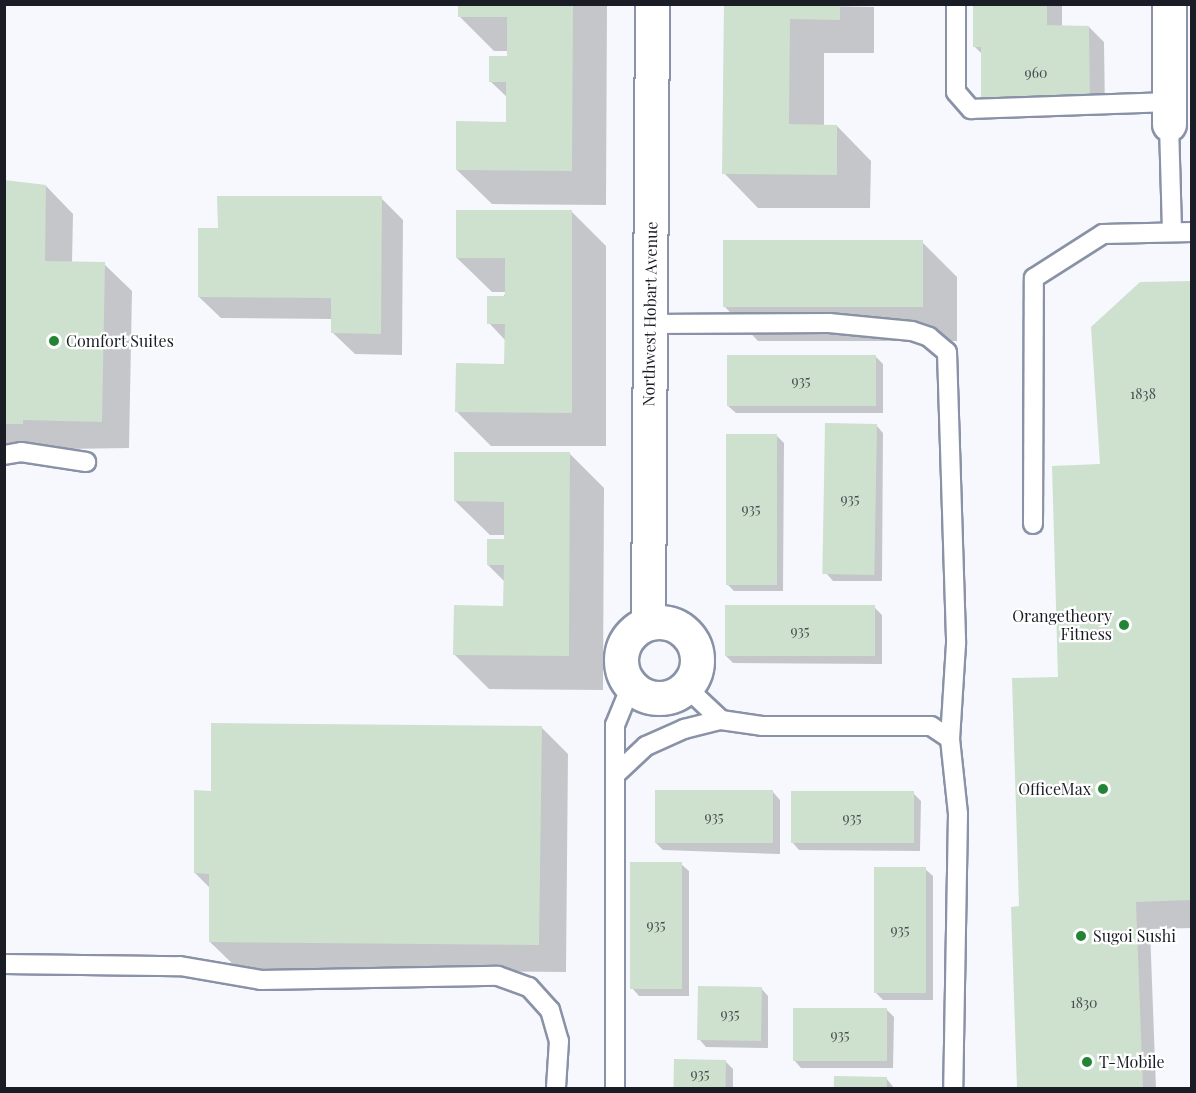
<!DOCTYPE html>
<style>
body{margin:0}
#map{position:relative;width:1196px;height:1093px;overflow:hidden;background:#f6f8fd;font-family:"Playfair Display",serif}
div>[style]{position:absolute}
.shadow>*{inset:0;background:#0003}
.building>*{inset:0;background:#cee0ce;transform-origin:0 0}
.roads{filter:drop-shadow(2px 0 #8992a6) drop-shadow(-2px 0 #8992a6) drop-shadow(0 2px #8992a6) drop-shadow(0 -2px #8992a6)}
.lane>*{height:18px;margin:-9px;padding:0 9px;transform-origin:9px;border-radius:9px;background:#fff}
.street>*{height:33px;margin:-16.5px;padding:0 16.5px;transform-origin:16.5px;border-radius:16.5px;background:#fff}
.street>.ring{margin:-16.5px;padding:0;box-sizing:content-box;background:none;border:33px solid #fff;border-radius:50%}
.dots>*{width:16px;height:16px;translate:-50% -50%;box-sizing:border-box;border:3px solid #fff;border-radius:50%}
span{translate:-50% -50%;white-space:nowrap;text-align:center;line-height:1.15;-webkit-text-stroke:4.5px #fff;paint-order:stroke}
.number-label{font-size:14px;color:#474e4f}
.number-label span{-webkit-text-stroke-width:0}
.street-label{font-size:16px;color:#1a1d25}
.poi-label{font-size:16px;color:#1a1d25}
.left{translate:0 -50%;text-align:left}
.right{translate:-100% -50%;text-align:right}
.frame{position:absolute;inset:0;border:6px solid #1a1d25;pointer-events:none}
</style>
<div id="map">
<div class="shadow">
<div style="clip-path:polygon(459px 4px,607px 4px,606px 205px,492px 204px,457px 170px,508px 123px,508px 98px,490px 81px,508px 58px,508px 51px,494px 51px,459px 16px)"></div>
<div style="clip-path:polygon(726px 4px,874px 7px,874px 53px,824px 53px,824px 126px,837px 126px,871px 161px,870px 208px,758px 208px,724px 173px)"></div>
<div style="clip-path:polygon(974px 4px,1062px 4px,1062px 27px,1089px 27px,1104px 42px,1105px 113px,998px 113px,983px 98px,983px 55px,975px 47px)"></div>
<div style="clip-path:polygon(4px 181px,46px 186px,73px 214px,72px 263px,104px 264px,132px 291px,129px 448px,4px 450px)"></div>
<div style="clip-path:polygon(381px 198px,403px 220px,402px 355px,355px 354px,333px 333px,333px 319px,221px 318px,199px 297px,219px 230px)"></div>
<div style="clip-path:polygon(572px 212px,606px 246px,606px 446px,491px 446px,457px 412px,506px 365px,506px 341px,489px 323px,506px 292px,492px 292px,457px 258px)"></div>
<div style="clip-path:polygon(923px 243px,957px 277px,957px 341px,758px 341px,724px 306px)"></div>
<div style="clip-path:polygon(1192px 283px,1192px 928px,1150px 929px,1156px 1088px,1018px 1088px,1012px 908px,1023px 908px,1103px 465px)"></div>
<div style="clip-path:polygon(876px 357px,883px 364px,883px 413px,736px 413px,728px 406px)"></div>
<div style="clip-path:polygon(876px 425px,883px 433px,882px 581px,833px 581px,826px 573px)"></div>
<div style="clip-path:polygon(777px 436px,784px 443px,783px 591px,734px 591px,727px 584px)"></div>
<div style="clip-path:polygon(570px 454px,604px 488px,603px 690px,489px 689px,455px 655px,505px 607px,505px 582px,488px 565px,506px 535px,490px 535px,455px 501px)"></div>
<div style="clip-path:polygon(874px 607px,882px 615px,882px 664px,733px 663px,726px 656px)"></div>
<div style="clip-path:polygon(541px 727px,568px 754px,566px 972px,238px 969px,210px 942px,211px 889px,195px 873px,212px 792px)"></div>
<div style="clip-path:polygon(773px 792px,780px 800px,780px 854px,663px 850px,656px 843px)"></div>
<div style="clip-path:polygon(914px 794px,921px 801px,920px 851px,799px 850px,792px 842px)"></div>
<div style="clip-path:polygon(681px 864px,689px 871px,689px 996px,639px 996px,632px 988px)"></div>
<div style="clip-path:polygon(925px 869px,933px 876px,933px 1000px,883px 1000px,876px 993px)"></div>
<div style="clip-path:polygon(761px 988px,768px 996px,768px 1048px,706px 1047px,699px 1039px)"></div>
<div style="clip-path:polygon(887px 1010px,894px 1017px,893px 1068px,801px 1068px,794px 1060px)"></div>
<div style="clip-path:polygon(675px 1061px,726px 1062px,733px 1069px,733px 1088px,675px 1088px)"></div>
<div style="clip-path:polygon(836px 1077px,886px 1078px,894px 1088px,836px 1088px)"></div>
</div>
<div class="building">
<div style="clip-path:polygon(458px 4px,573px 4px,572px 171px,456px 170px,456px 121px,506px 122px,506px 82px,489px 82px,489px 56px,507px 56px,507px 17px,458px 17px)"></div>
<div style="clip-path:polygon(724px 4px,840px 4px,840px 20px,790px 19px,789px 124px,837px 125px,837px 175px,722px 174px)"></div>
<div style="clip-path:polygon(973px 4px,1047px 4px,1047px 25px,1089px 26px,1090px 99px,981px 98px,981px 47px,973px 47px)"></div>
<div style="clip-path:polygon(4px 180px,46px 185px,45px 261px,105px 262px,102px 422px,23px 420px,23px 424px,4px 424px)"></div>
<div style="clip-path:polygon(217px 196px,382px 196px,381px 334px,331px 333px,331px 298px,198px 297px,198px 228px,218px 228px)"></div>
<div style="clip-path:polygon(456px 210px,572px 210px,572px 413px,455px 412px,456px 363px,504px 364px,505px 324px,487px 324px,487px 296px,505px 296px,505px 258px,456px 258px)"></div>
<div style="left:723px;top:240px;width:200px;height:67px"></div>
<div style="clip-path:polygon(1192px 281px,1192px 900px,1136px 902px,1143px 1088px,1017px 1088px,1011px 907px,1019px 906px,1012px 678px,1058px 677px,1052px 466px,1100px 464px,1091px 327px,1140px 282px)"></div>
<div style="left:727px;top:355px;width:149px;height:51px"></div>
<div style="left:825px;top:423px;width:52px;height:151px;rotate:1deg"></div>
<div style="left:777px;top:434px;width:151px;height:51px;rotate:90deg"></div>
<div style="clip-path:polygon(454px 452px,570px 452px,569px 656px,453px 655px,454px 605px,503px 606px,504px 565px,487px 565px,487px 539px,504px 539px,504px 502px,454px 501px)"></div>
<div style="left:725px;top:605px;width:150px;height:51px"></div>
<div style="clip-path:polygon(211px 723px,542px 726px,539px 945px,209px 942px,209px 874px,194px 873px,194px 790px,211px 791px)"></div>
<div style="left:655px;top:790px;width:118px;height:53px"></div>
<div style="left:791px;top:791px;width:123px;height:52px"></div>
<div style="left:630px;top:862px;width:52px;height:127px"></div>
<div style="left:874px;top:867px;width:52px;height:126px"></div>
<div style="left:698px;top:986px;width:64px;height:54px;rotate:1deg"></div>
<div style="left:793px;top:1008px;width:94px;height:53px"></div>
<div style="left:674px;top:1059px;width:52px;height:29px;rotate:1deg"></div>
<div style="left:834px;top:1076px;width:53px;height:12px;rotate:1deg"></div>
</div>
<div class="roads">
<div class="lane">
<div style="left:956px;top:4px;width:88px;rotate:90deg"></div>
<div style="left:956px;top:92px;width:23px;rotate:49deg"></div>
<div style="left:971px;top:109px;width:198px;rotate:-2deg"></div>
<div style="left:1169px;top:124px;width:108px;rotate:88.4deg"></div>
<div style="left:650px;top:324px;width:179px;rotate:-0.3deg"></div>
<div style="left:829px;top:323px;width:83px;rotate:5.5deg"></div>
<div style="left:912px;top:331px;width:18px;rotate:19deg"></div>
<div style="left:929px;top:337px;width:23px;rotate:40deg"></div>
<div style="left:947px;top:352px;width:292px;rotate:88.2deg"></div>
<div style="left:956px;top:644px;width:95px;rotate:93.6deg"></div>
<div style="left:4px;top:455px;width:17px;rotate:-10deg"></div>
<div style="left:21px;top:452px;width:66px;rotate:8.7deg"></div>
<div style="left:1033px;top:524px;width:246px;rotate:-89.8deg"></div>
<div style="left:1034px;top:278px;width:82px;rotate:-32.5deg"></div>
<div style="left:1103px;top:234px;width:89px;rotate:-1.3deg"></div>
<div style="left:686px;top:687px;width:48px;rotate:43.3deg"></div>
<div style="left:721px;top:720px;width:41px;rotate:8.3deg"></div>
<div style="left:762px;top:726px;width:169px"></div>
<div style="left:931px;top:726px;width:23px;rotate:34deg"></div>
<div style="left:950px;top:739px;width:75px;rotate:83.9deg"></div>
<div style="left:958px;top:814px;width:274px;rotate:91deg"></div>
<div style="left:615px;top:775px;width:42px;rotate:-43.1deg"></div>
<div style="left:646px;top:746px;width:42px;rotate:-24.1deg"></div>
<div style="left:684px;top:729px;width:38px;rotate:-14deg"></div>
<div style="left:4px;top:964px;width:176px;rotate:0.7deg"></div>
<div style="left:180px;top:966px;width:82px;rotate:9.8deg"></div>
<div style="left:261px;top:980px;width:237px;rotate:-1deg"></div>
<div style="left:498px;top:976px;width:33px;rotate:20deg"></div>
<div style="left:529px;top:987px;width:31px;rotate:48deg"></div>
<div style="left:550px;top:1010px;width:32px;rotate:74deg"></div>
<div style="left:559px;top:1041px;width:47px;rotate:93.7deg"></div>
<div style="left:615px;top:1088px;width:363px;rotate:-90deg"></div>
<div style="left:615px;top:725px;width:42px;rotate:-67.7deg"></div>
</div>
<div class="street">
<div style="left:1169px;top:4px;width:120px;rotate:90deg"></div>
<div class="ring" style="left:621px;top:622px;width:43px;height:43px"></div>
<div style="left:648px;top:623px;width:619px;rotate:-89.63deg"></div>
</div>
</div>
<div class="dots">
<div style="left:54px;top:341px;background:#248436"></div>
<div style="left:1124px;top:625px;background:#248436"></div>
<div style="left:1103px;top:789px;background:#248436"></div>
<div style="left:1081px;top:936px;background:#248436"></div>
<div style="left:1087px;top:1062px;background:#248436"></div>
</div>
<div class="number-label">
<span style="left:1036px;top:73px">960</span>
<span style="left:801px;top:381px">935</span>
<span style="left:1143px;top:394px">1838</span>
<span style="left:850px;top:499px">935</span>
<span style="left:751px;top:509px">935</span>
<span style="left:800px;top:631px">935</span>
<span style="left:714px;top:817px">935</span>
<span style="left:852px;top:818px">935</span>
<span style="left:656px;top:925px">935</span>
<span style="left:900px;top:930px">935</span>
<span style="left:1084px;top:1003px">1830</span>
<span style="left:730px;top:1014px">935</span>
<span style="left:840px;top:1035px">935</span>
<span style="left:700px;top:1074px">935</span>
</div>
<div class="street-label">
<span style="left:650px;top:314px;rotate:-89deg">Northwest Hobart Avenue</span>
</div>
<div class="poi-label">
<span class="left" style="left:66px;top:341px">Comfort Suites</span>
<span class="right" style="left:1112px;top:625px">Orangetheory<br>Fitness</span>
<span class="right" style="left:1091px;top:789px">OfficeMax</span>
<span class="left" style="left:1093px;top:936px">Sugoi Sushi</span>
<span class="left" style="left:1099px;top:1062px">T-Mobile</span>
</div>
<div class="frame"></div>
</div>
